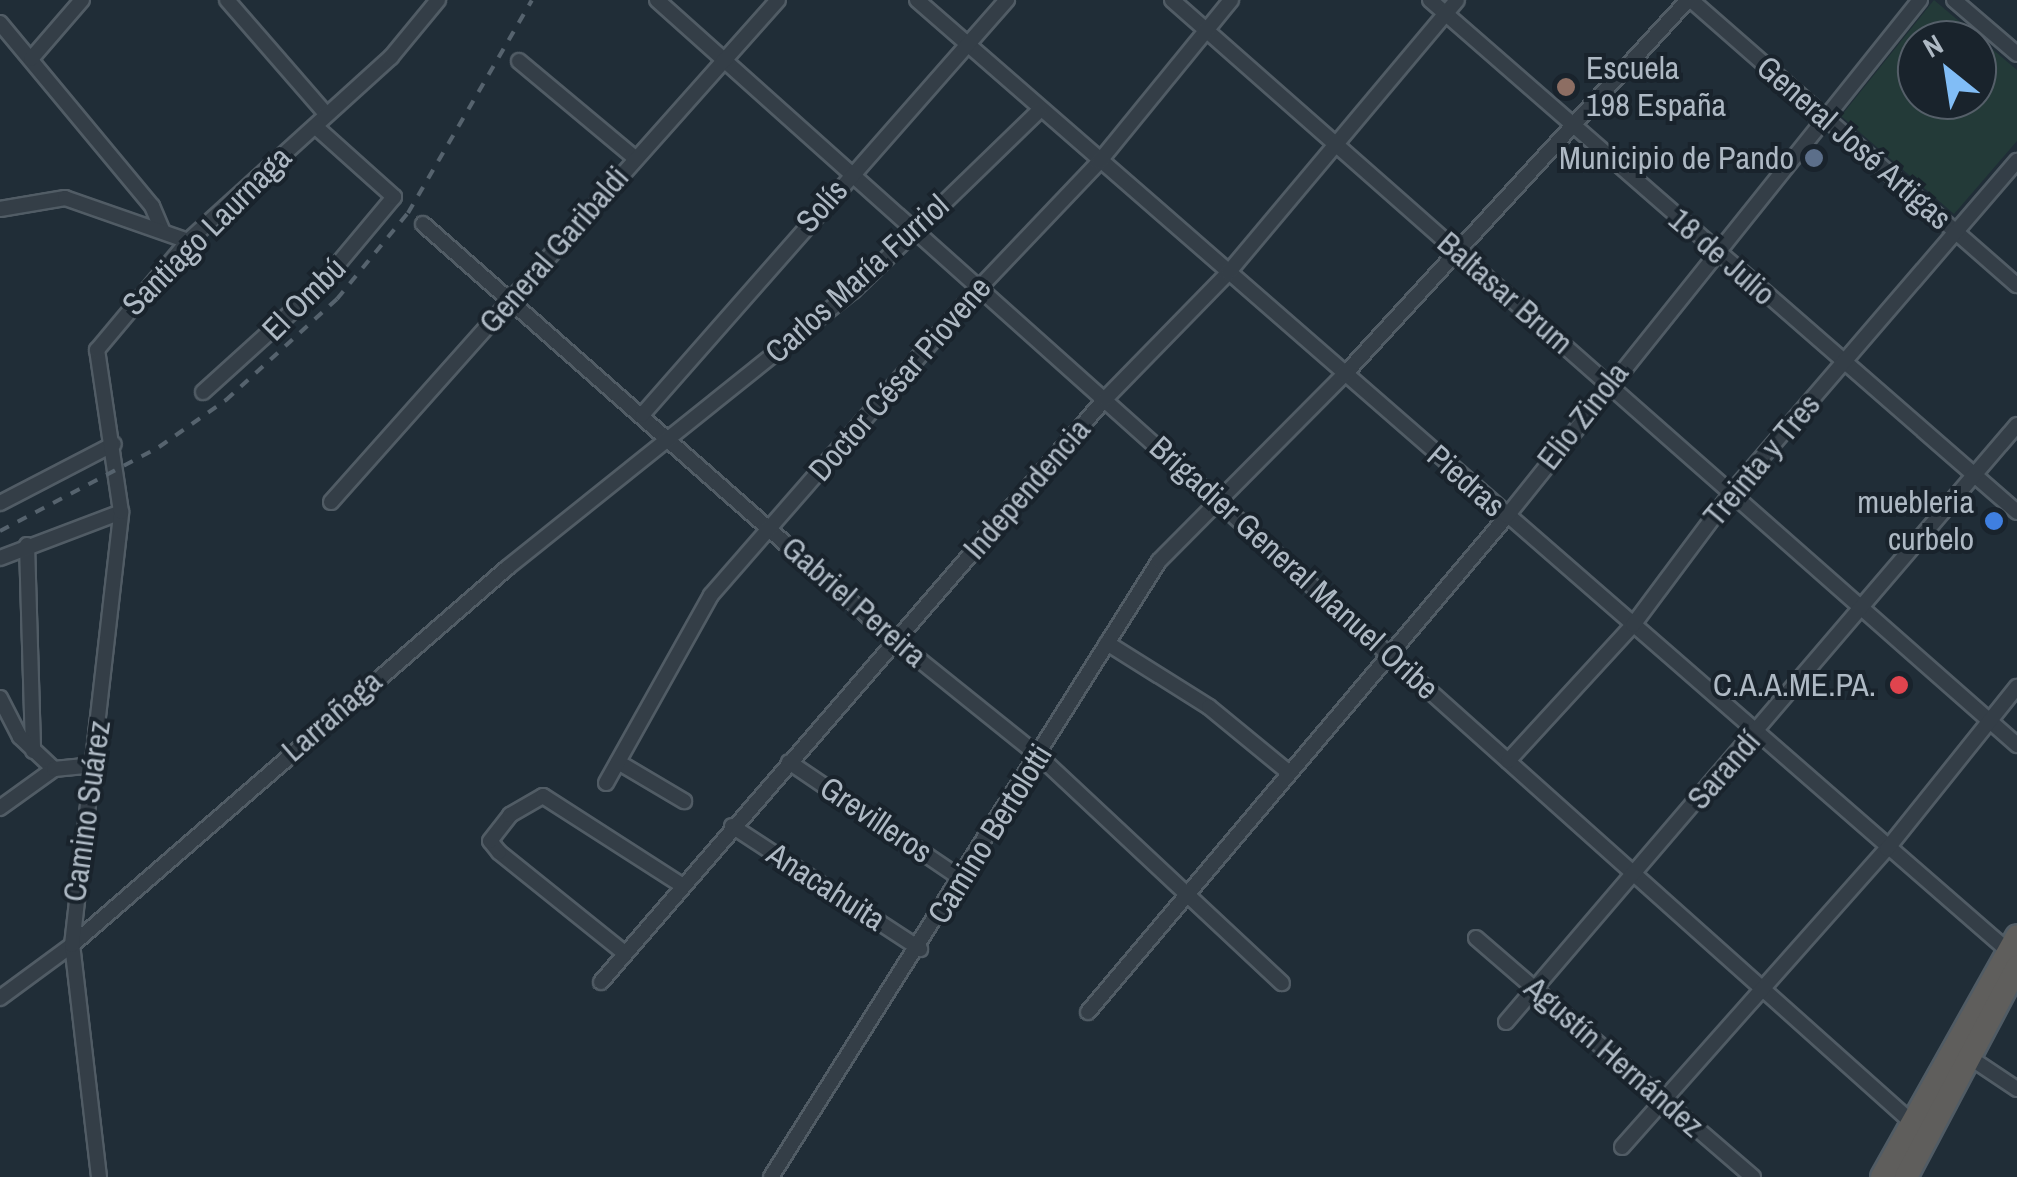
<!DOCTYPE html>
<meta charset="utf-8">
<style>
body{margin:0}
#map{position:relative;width:2017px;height:1177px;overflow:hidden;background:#202d37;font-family:"Archivo Narrow",sans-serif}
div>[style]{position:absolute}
.green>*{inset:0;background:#233a38}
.roads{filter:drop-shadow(2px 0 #515c65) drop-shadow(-2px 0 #515c65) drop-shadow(0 2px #515c65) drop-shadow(0 -2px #515c65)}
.minor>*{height:14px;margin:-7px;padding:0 7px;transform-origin:7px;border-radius:7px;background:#343e47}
.trunk>*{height:22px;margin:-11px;padding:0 11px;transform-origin:11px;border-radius:11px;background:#5f5e5c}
.rail>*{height:4px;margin-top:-2px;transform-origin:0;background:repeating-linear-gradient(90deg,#56636e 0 10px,transparent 0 20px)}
.dots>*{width:28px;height:28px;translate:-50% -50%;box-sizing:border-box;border:5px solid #19232c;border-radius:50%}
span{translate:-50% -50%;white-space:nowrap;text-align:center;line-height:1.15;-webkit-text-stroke:8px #19232c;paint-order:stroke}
.poi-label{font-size:32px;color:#aeb9c4}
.left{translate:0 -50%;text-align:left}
.right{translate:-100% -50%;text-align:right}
.street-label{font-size:32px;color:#aeb9c4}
.north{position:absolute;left:1897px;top:20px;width:100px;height:100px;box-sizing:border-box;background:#19232c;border:2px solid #555f69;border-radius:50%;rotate:330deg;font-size:28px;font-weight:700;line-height:40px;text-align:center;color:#aeb9c4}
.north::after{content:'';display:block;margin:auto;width:35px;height:45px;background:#81bdf6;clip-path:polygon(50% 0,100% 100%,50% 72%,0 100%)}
</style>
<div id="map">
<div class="green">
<div style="clip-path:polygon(evenodd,1934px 0,2017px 70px,2017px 141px,1954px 214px,1841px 116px,1934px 0,1917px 40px,1977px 40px,1977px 100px,1917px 100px,1917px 40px)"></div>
</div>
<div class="roads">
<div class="minor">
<div style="left:227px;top:0;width:152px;rotate:49deg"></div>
<div style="left:657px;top:0;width:1690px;rotate:41.81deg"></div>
<div style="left:917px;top:0;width:1454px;rotate:41.07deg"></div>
<div style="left:1172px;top:0;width:1127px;rotate:41.4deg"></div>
<div style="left:1430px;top:0;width:779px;rotate:41.1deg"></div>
<div style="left:1691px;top:0;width:433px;rotate:41.2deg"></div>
<div style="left:1954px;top:0;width:83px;rotate:40.6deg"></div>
<div style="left:0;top:23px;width:238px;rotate:50.3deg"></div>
<div style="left:152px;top:206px;width:26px;rotate:67deg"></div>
<div style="left:31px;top:59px;width:78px;rotate:-49.2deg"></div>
<div style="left:519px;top:61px;width:151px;rotate:39.9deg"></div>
<div style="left:0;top:209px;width:66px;rotate:-9.6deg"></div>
<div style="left:65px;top:198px;width:130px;rotate:19.3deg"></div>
<div style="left:423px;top:224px;width:631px;rotate:41.4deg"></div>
<div style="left:896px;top:641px;width:182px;rotate:38.8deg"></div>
<div style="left:1038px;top:755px;width:334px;rotate:43.1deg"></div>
<div style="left:203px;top:392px;width:154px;rotate:-42.1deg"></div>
<div style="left:317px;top:289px;width:120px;rotate:-50.1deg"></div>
<div style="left:394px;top:197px;width:106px;rotate:-138.1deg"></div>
<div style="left:642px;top:415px;width:553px;rotate:-48.67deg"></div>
<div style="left:331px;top:502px;width:672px;rotate:-48.32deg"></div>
<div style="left:0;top:503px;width:128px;rotate:-27.4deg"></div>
<div style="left:27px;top:545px;width:206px;rotate:88.3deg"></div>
<div style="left:0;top:558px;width:129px;rotate:-20.8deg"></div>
<div style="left:1107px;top:643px;width:120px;rotate:32.1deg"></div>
<div style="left:1209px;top:707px;width:102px;rotate:39.4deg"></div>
<div style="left:0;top:698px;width:44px;rotate:62.9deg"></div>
<div style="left:20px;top:737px;width:47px;rotate:43.3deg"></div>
<div style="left:54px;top:769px;width:67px;rotate:144.2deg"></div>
<div style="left:1508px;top:761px;width:185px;rotate:-47.4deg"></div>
<div style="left:1633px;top:625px;width:166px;rotate:-53.3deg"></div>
<div style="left:1732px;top:492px;width:437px;rotate:-49.3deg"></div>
<div style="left:618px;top:762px;width:77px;rotate:30.6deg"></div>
<div style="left:789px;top:762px;width:209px;rotate:34.1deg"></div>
<div style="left:54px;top:769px;width:41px;rotate:-5.6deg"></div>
<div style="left:606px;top:783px;width:215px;rotate:-60.8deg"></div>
<div style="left:711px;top:595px;width:409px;rotate:-48.9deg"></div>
<div style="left:980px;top:287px;width:173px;rotate:-46.4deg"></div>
<div style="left:1099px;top:162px;width:209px;rotate:-50.8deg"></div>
<div style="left:732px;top:826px;width:225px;rotate:33.2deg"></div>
<div style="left:1476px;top:938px;width:366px;rotate:40.8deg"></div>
<div style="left:622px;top:951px;width:158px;rotate:-141.2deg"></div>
<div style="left:499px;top:852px;width:14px;rotate:-129deg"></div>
<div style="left:490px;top:841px;width:33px;rotate:-52deg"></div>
<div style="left:510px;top:815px;width:38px;rotate:-30deg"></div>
<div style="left:543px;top:796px;width:163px;rotate:32.7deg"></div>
<div style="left:601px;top:982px;width:771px;rotate:-49.16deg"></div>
<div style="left:1105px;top:399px;width:176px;rotate:-45.7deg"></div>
<div style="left:1228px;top:273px;width:356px;rotate:-50deg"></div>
<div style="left:0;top:998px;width:89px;rotate:-36.4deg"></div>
<div style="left:72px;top:945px;width:576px;rotate:-40.91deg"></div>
<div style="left:507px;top:568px;width:443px;rotate:-38.7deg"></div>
<div style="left:853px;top:291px;width:260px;rotate:-44.1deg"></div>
<div style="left:1088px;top:1012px;width:649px;rotate:-49.81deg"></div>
<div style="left:1507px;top:516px;width:661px;rotate:-51.33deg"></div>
<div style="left:1506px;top:1022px;width:786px;rotate:-49.44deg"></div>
<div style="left:1972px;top:1059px;width:54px;rotate:33.7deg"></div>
<div style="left:1622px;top:1147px;width:399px;rotate:-48.4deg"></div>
<div style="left:1887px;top:849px;width:208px;rotate:-51.3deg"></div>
<div style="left:99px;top:1177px;width:234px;rotate:-96.6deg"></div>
<div style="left:72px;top:945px;width:436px;rotate:-83.5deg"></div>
<div style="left:121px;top:512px;width:164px;rotate:-98.4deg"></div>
<div style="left:97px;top:350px;width:142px;rotate:-50.1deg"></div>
<div style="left:188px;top:241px;width:274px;rotate:-42.2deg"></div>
<div style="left:391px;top:57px;width:74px;rotate:-50.5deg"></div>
<div style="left:771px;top:1177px;width:728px;rotate:-57.79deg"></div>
<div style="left:1159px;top:561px;width:262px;rotate:-45.2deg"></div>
<div style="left:1344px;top:375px;width:509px;rotate:-47.47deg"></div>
</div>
<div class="trunk">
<div style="left:1882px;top:1177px;width:276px;rotate:-60.7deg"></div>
<div style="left:1906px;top:1177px;width:238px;rotate:-62.1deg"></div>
</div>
</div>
<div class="rail">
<div style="left:0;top:531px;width:180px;rotate:-27.8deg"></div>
<div style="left:159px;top:447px;width:82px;rotate:-35deg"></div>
<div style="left:226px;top:400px;width:150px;rotate:-42.3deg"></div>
<div style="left:337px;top:299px;width:112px;rotate:-50.5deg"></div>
<div style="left:408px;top:213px;width:246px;rotate:-59.8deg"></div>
</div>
<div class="dots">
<div style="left:1566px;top:87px;background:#8d6e63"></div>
<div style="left:1814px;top:158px;background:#5c6f8a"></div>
<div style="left:1994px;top:521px;background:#3f7fe0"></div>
<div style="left:1899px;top:685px;background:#e0444e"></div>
</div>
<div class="poi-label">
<span class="left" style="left:1586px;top:87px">Escuela<br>198 España</span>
<span class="right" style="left:1794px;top:158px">Municipio de Pando</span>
<span class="right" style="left:1974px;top:521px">muebleria<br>curbelo</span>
<span class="right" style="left:1876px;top:685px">C.A.A.ME.PA.</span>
</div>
<div class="street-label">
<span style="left:1854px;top:143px;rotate:41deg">General José Artigas</span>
<span style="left:822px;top:206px;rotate:-48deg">Solís</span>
<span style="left:207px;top:231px;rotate:-45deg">Santiago Laurnaga</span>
<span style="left:554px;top:250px;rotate:-49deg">General Garibaldi</span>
<span style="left:1722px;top:257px;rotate:41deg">18 de Julio</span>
<span style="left:857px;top:279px;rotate:-42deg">Carlos María Furriol</span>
<span style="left:1505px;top:293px;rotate:41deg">Baltasar Brum</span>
<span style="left:304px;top:299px;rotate:-45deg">El Ombú</span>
<span style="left:900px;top:379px;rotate:-49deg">Doctor César Piovene</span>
<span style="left:1583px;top:416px;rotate:-52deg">Elio Zinola</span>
<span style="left:1762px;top:460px;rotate:-50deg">Treinta y Tres</span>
<span style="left:1466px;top:481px;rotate:41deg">Piedras</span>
<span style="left:1027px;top:489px;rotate:-49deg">Independencia</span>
<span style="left:1294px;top:568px;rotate:42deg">Brigadier General Manuel Oribe</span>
<span style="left:854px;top:602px;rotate:41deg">Gabriel Pereira</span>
<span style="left:332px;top:716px;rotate:-41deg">Larrañaga</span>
<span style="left:1724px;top:770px;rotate:-49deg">Sarandí</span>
<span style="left:87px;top:811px;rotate:-82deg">Camino Suárez</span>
<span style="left:876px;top:820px;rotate:34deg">Grevilleros</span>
<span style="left:990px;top:834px;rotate:-58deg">Camino Bertolotti</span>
<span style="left:826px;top:887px;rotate:33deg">Anacahuita</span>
<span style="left:1614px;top:1057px;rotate:41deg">Agustín Hernández</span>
</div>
<div class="north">N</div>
</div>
